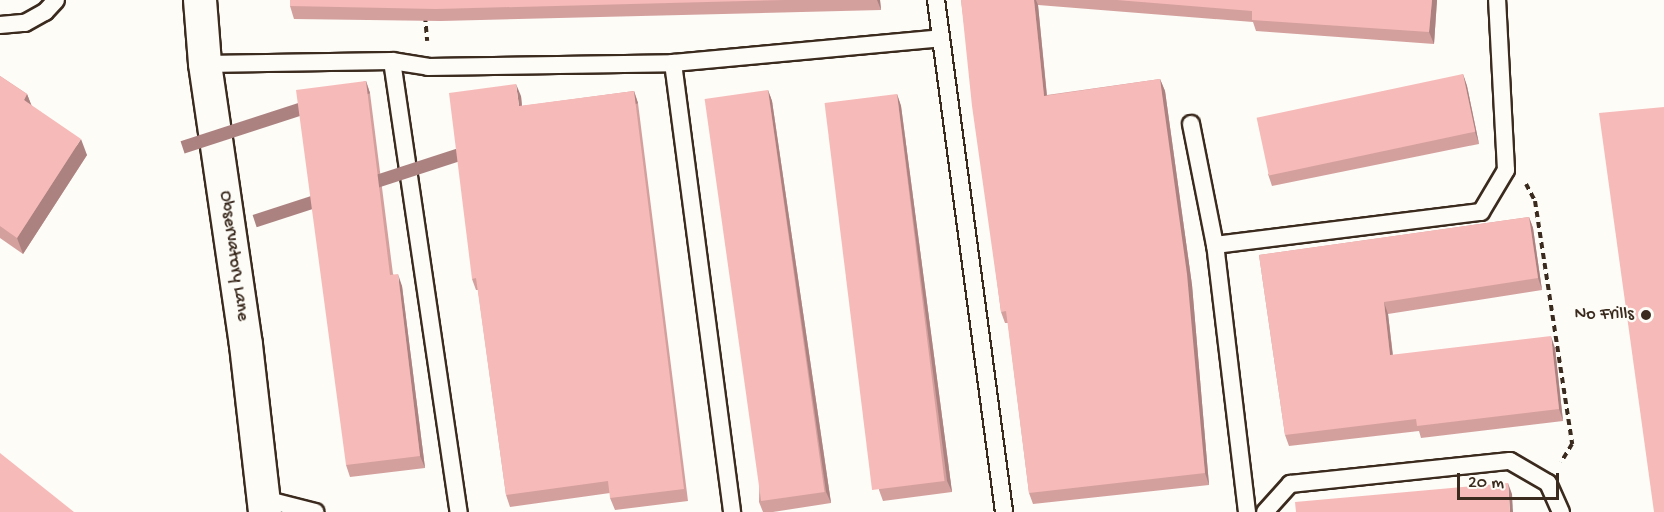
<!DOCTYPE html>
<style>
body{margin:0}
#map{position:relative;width:1664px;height:512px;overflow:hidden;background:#fdfcf7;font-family:"Gochi Hand",sans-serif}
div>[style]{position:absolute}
.path>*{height:4px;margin-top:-2px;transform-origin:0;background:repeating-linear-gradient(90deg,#3b2a1e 0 6px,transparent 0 10.5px)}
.roads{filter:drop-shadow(2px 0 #3b2a1e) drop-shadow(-2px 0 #3b2a1e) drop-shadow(0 2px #3b2a1e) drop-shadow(0 -2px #3b2a1e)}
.service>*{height:16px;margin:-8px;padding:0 8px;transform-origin:8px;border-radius:8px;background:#fdfcf7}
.minor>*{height:32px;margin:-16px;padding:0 16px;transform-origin:16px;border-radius:16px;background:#fdfcf7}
.wall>*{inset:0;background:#d4a09e}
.shaded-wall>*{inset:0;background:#ac8281;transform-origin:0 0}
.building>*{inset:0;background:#f6bab8;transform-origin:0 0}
.dots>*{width:16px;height:16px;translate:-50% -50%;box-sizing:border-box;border:3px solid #fdfcf7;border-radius:50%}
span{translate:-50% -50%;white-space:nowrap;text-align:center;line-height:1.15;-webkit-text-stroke:4.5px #fdfcf7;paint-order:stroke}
.street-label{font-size:18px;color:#3b2a1e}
.poi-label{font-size:18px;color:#3b2a1e}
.right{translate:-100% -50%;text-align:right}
.scale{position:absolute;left:1457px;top:473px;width:102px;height:27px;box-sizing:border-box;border:3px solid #3b2a1e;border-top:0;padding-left:8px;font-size:18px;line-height:21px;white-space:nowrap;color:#3b2a1e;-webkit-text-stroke:4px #fdfcf7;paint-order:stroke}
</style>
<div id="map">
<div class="path">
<div style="left:425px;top:16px;width:25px;rotate:85deg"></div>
<div style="left:1526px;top:184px;width:19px;rotate:62deg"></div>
<div style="left:1535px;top:201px;width:246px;rotate:81.3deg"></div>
<div style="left:1572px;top:444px;width:21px;rotate:121deg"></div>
</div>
<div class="roads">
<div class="service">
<div style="left:936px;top:0;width:516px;rotate:82.43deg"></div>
<div style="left:0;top:25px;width:25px;rotate:-5deg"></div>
<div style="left:25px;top:23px;width:23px;rotate:-29deg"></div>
<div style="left:45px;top:12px;width:16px;rotate:-47deg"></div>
<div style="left:392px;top:61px;width:456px;rotate:81.6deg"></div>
<div style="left:673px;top:63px;width:453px;rotate:82.5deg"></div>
<div style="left:205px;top:64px;width:187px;rotate:-0.9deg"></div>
<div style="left:392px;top:61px;width:36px;rotate:9deg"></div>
<div style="left:428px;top:67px;width:245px;rotate:-0.9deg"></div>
<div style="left:673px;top:63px;width:269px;rotate:-5.3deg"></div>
<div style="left:1191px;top:124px;width:123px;rotate:78.8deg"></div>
<div style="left:264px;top:499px;width:53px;rotate:14.3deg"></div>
<div style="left:1247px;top:512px;width:269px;rotate:-96.8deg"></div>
<div style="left:1215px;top:245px;width:268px;rotate:-7.1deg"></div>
<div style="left:1481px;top:212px;width:49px;rotate:-59.2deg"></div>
<div style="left:1506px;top:170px;width:170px;rotate:-93deg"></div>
<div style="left:1265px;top:512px;width:38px;rotate:-48deg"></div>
<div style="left:1290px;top:484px;width:221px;rotate:-6deg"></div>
<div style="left:1510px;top:461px;width:44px;rotate:30.1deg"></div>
<div style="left:1548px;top:483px;width:32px;rotate:66deg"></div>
</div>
<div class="minor">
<div style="left:200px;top:0;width:64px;rotate:85.5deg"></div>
<div style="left:205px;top:64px;width:284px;rotate:81.7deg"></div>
<div style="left:246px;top:345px;width:168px;rotate:83.5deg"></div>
</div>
</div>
<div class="wall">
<div style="clip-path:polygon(290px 0,880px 0,881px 10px,441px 21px,294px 19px,290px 6px)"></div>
<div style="clip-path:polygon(961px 0,1437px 0,1434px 44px,1256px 31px,1253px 22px,1038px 5px,1047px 95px,1160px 79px,1165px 91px,1192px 285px,1209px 485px,1033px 504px,1029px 493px,1008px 323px,1005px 323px,1001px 312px)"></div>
<div style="clip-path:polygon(1463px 74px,1467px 86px,1479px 144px,1272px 186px,1268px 174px)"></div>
<div style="clip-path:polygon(0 76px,27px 94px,31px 105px,87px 155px,23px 254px,0 238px)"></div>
<div style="clip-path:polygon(366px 81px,370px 93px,393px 274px,402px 286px,425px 468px,350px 477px,346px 465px)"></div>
<div style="clip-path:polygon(768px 90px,772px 101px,831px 503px,773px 512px,763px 512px,759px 502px)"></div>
<div style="clip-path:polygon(634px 91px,638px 103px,688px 501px,615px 510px,610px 498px,610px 493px,510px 507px,506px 495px,478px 290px,476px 290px,472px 279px,521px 96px,522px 106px)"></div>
<div style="clip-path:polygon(897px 94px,901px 106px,952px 492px,883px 501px,879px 490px)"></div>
<div style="clip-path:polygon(1529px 217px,1533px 228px,1542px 290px,1388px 314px,1393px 355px,1555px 348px,1563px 421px,1421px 438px,1419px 431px,1289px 446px,1285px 435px,1259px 255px)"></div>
</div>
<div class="shaded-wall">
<div style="clip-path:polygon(877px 0,880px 0,881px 10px)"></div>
<div style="clip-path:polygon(1034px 0,1036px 0,1038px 5px,1048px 108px,1044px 96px)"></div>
<div style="clip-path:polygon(1432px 0,1437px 0,1434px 44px,1429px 32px)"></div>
<div style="clip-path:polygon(1463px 74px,1467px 86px,1479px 144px,1475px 132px)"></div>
<div style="clip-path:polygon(1160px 79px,1165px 91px,1192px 285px,1209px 485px,1205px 473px)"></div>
<div style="left:366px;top:81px;width:13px;height:195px;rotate:72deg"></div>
<div style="clip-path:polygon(516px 84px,521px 96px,523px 118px,519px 106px)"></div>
<div style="clip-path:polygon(768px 90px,772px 101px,831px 503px,826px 492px)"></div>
<div style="left:634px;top:91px;width:13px;height:401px;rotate:72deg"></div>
<div style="clip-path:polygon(27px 94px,33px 109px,24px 100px)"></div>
<div style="clip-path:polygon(897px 94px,901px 106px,952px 492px,947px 481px)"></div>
<div style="clip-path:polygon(81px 139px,87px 155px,23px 254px,17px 238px)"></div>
<div style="clip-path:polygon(1529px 217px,1533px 228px,1542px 290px,1538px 278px)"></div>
<div style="clip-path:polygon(398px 274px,402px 286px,425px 468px,420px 456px)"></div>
<div style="clip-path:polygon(1384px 302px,1388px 314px,1394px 367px,1390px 355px)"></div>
<div style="clip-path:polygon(1551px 336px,1555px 348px,1563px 421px,1559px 409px)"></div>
<div style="clip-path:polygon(1508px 483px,1512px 494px,1513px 512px,1510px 512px)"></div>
</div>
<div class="building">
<div style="clip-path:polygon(290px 0,784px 0,436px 9px,290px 6px)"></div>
<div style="clip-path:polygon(961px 0,1034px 0,1044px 96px,1160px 79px,1187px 274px,1205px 473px,1029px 493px,1006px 311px,1001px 312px,972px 106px)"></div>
<div style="clip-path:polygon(1117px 0,1432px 0,1429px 32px,1252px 20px,1252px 11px)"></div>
<div style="left:1463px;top:74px;width:59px;height:211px;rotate:78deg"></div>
<div style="clip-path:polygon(0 76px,27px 94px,24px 100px,81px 139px,17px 238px,0 226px)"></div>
<div style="clip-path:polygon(366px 81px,390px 275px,398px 274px,420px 456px,346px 465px,296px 90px)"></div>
<div style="clip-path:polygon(516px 84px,519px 106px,634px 91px,684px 489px,610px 498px,608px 481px,506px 495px,476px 278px,472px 279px,449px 93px)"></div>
<div style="left:768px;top:90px;width:406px;height:64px;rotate:82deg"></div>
<div style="left:897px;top:94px;width:390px;height:73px;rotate:83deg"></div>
<div style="clip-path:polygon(1664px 107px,1664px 512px,1654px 512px,1599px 113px)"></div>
<div style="clip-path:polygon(1529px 217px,1538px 278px,1384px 302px,1390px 355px,1551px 336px,1559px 409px,1417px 426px,1416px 419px,1285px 435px,1259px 255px)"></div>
<div style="clip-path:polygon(0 453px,74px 512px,0 512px)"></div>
<div style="clip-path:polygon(1508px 483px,1510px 512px,1296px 512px,1295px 502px)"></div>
</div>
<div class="dots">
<div style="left:1646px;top:315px;background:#3b2a1e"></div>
</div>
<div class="street-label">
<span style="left:233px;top:256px;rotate:82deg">Observatory Lane</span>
</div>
<div class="poi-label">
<span class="right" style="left:1634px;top:315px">No Frills</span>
</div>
<div class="scale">20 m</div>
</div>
